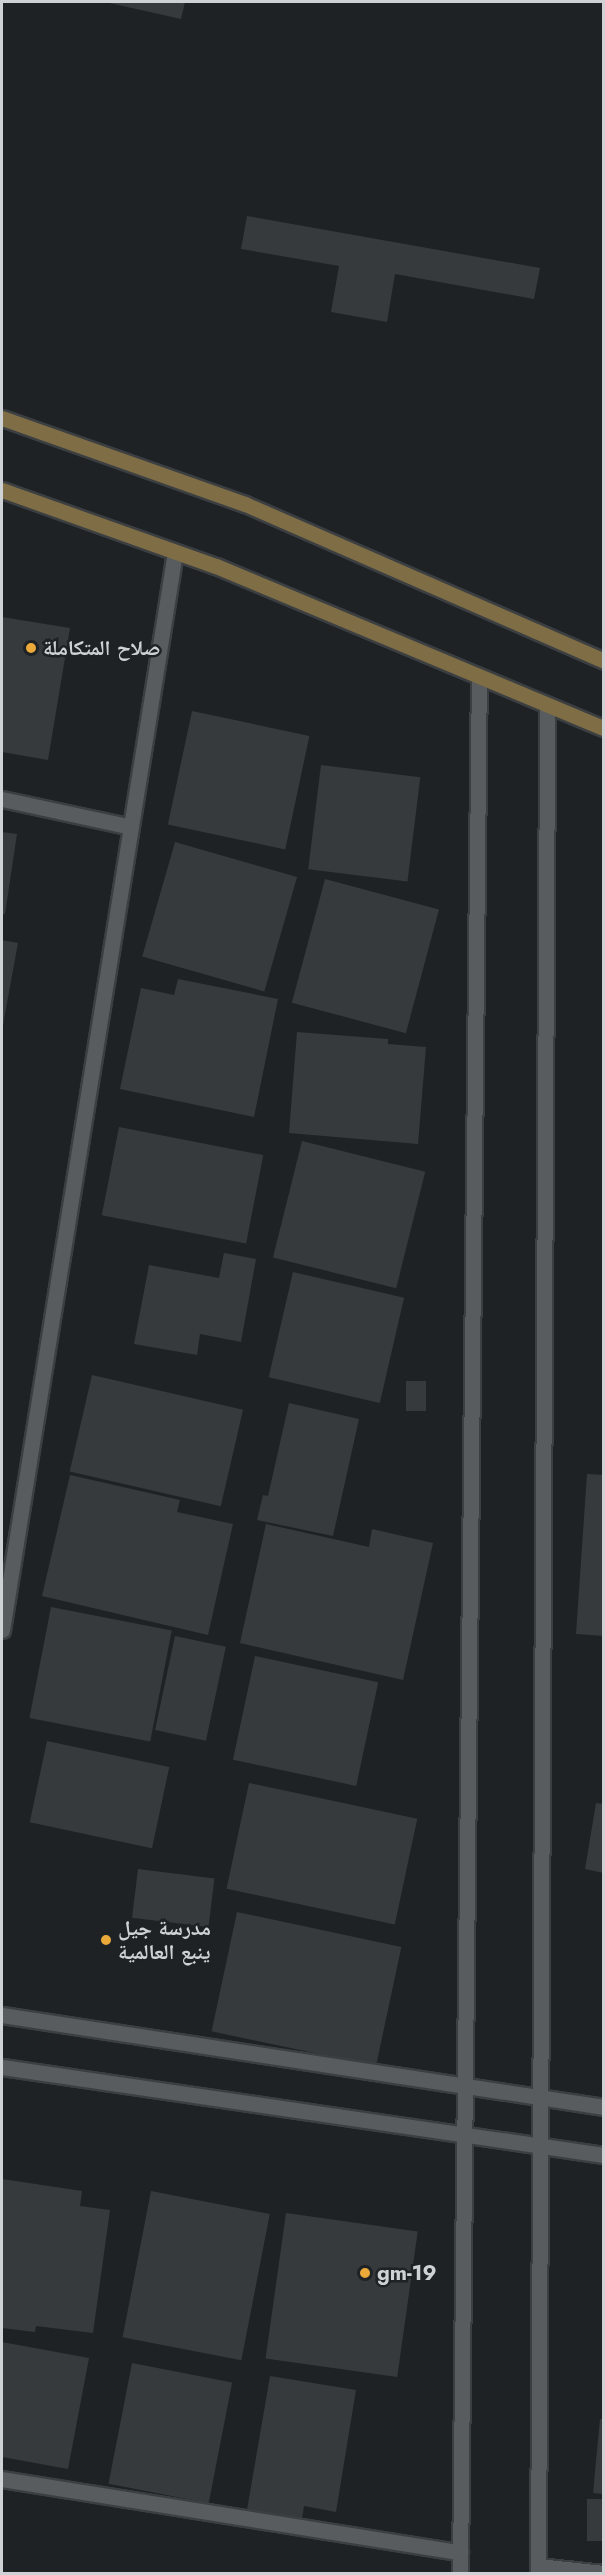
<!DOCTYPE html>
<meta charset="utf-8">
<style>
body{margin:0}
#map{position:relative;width:605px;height:2575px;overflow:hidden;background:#1e2225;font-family:Jost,"Noto Naskh Arabic",sans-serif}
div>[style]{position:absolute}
.building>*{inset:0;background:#363a3d;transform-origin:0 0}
.roads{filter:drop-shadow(2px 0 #3c3f41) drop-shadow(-2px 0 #3c3f41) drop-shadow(0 2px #3c3f41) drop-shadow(0 -2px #3c3f41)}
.street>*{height:15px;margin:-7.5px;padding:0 7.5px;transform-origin:7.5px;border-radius:7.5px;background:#585c5f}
.secondary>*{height:15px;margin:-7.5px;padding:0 7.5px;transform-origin:7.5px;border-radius:7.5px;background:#7f6d45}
.dots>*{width:16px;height:16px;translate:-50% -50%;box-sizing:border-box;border:3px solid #1e2225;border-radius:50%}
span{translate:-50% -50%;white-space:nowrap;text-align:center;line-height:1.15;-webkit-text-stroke:5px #1e2225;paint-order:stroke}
.poi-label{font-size:21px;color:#cfd2d4;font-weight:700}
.left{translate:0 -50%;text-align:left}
.frame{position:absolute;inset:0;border:3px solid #cfd2d4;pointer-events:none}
</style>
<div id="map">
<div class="building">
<div style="clip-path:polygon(105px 2px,185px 2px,181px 19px)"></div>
<div style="clip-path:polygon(247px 216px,540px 268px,534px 299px,395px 274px,387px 322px,331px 312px,339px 266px,241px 249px)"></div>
<div style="clip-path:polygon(2px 617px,70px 628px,48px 760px,2px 752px)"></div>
<div style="left:192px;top:711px;width:120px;height:116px;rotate:12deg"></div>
<div style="left:321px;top:765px;width:100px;height:105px;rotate:7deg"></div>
<div style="clip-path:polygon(2px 832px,17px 834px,5px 914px,2px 914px)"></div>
<div style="left:175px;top:842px;width:127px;height:119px;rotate:16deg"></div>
<div style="left:325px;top:879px;width:118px;height:128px;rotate:15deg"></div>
<div style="clip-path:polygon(2px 940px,18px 943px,3px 1025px,2px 1025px)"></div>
<div style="clip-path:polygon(178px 979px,278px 999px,254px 1117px,120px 1089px,141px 988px,174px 995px)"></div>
<div style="clip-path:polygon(297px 1032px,388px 1039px,388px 1044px,426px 1047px,418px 1144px,289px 1133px)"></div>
<div style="left:119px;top:1127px;width:147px;height:90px;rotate:11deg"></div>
<div style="left:302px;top:1141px;width:127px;height:120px;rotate:14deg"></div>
<div style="clip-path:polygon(224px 1253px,256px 1259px,241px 1342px,200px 1334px,197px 1355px,134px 1344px,149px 1265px,219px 1278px)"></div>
<div style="left:293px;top:1272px;width:114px;height:108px;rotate:13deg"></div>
<div style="left:92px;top:1375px;width:155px;height:99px;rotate:13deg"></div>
<div style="left:406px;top:1381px;width:20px;height:30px"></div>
<div style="clip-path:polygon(289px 1403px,359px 1419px,333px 1536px,257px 1520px,263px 1495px,268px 1496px)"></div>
<div style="clip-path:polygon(587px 1474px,604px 1475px,604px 1636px,576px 1634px)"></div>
<div style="clip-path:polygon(70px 1475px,180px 1500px,177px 1512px,233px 1524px,208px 1635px,42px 1596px)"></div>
<div style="clip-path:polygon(266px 1524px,369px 1547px,372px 1529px,433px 1543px,403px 1680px,240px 1643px)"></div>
<div style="left:51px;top:1607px;width:123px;height:113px;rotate:11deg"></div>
<div style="left:175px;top:1636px;width:52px;height:96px;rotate:12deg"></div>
<div style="left:255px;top:1656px;width:126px;height:106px;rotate:12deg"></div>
<div style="left:47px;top:1741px;width:125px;height:83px;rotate:12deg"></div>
<div style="left:249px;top:1783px;width:172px;height:108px;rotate:12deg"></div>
<div style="clip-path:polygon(596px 1803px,604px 1804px,604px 1873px,585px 1869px)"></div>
<div style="left:138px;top:1869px;width:77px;height:49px;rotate:7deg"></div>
<div style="left:237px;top:1912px;width:168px;height:122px;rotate:12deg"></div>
<div style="clip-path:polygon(2px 2179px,82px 2191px,80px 2206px,110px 2210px,93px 2333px,36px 2326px,35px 2332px,2px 2328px)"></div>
<div style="left:151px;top:2191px;width:121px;height:149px;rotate:11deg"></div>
<div style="left:286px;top:2213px;width:133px;height:147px;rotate:8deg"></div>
<div style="clip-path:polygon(2px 2342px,89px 2358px,68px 2469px,2px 2457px)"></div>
<div style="left:132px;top:2363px;width:102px;height:123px;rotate:11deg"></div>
<div style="clip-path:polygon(270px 2376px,356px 2390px,336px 2512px,304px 2506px,302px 2519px,247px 2510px)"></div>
<div style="clip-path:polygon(600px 2419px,604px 2419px,604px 2494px,593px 2493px)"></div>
<div style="left:587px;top:2499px;width:17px;height:42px"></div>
</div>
<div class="roads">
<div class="street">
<div style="left:2px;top:799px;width:132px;rotate:12.2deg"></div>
<div style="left:2px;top:1630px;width:1092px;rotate:-80.88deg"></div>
<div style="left:2px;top:2015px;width:609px;rotate:8.69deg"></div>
<div style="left:2px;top:2067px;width:608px;rotate:8.32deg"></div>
<div style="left:2px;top:2479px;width:464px;rotate:9.1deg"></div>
<div style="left:538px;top:2566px;width:66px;rotate:6.1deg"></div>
<div style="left:460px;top:2574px;width:1898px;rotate:-89.43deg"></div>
<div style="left:538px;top:2574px;width:1869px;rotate:-89.72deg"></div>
</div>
<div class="secondary">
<div style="left:2px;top:418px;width:258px;rotate:19.5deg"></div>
<div style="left:245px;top:504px;width:392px;rotate:23.6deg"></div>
<div style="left:2px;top:490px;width:227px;rotate:19.6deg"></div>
<div style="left:216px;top:566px;width:420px;rotate:22.7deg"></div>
</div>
</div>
<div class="dots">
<div style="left:31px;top:648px;background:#eba93a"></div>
<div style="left:106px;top:1940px;background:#eba93a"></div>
<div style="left:365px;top:2273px;background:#eba93a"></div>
</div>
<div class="poi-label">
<span class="left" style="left:43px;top:648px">صلاح المتكاملة</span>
<span class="left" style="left:118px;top:1940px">مدرسة جيل<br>ينبع العالمية</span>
<span class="left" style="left:377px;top:2273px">gm-19</span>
</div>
<div class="frame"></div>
</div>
